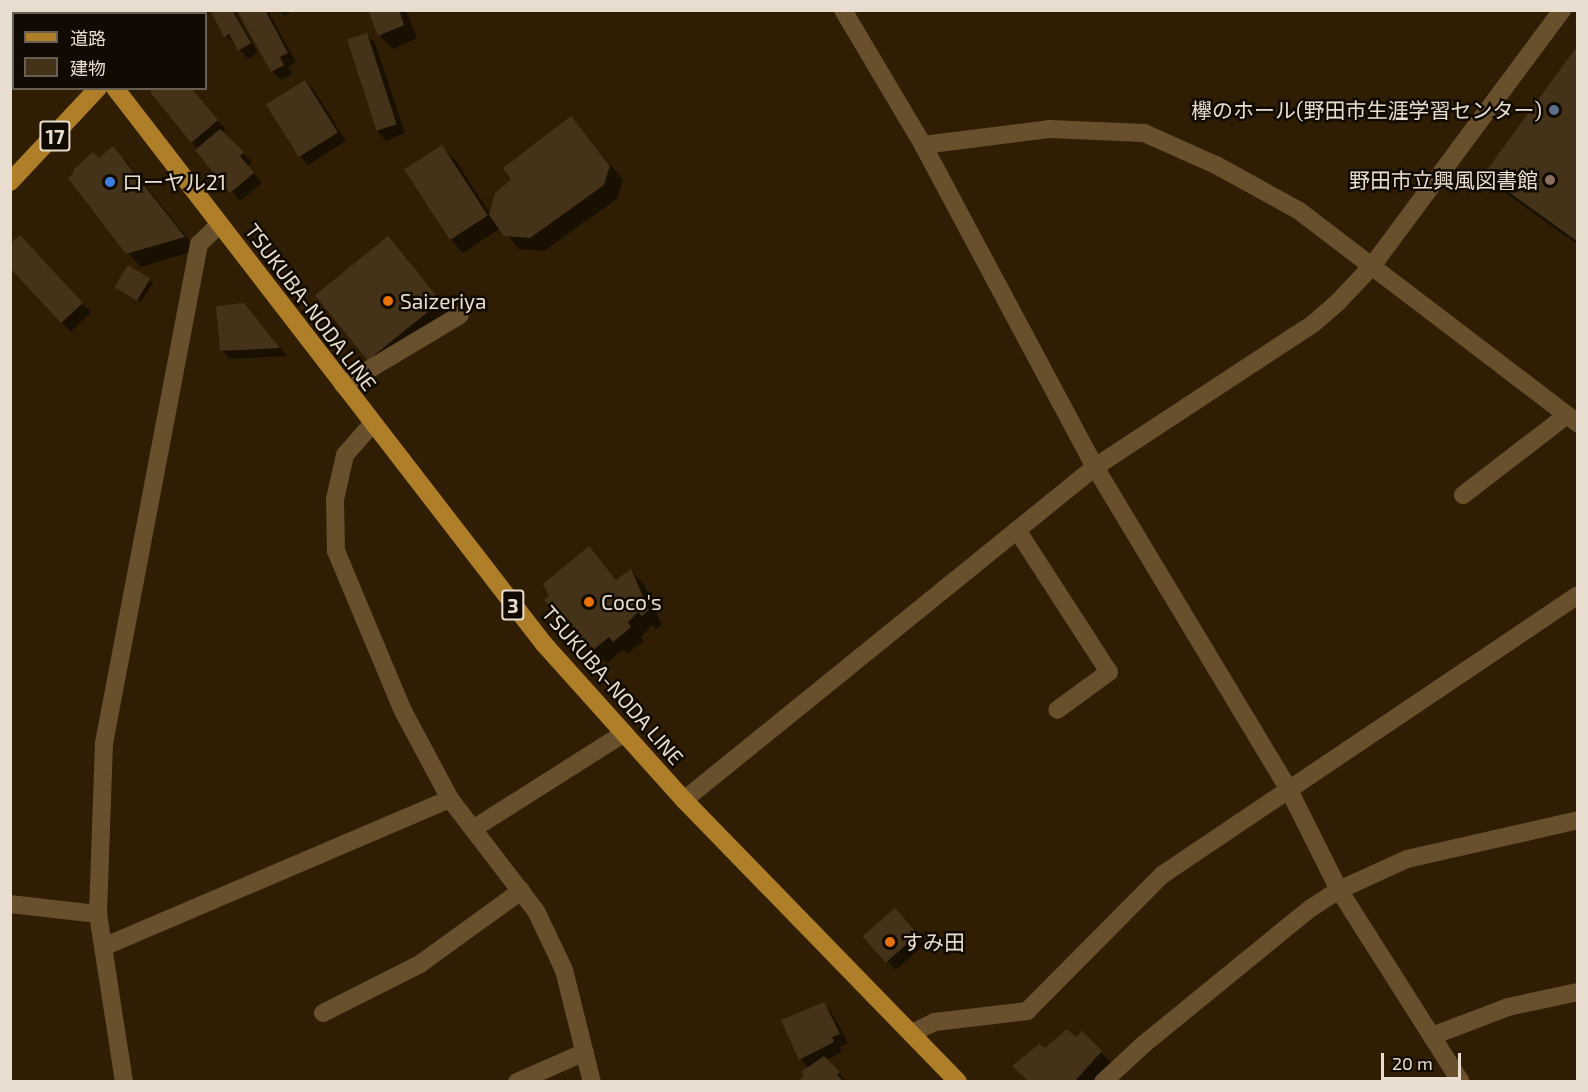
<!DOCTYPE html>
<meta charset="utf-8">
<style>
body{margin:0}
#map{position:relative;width:1588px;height:1092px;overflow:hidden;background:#2f1e04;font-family:"Exo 2","Noto Sans JP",sans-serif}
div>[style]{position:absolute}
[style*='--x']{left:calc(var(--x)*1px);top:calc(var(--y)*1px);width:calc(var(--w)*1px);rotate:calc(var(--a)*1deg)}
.shadow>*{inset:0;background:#0007;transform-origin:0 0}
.building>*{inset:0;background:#443318;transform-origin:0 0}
.minor>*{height:18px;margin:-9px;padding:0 9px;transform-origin:9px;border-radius:9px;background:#68502c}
.major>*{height:18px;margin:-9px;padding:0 9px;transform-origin:9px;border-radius:9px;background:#af7e29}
.dots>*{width:16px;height:16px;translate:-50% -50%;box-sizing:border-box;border:3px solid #110a02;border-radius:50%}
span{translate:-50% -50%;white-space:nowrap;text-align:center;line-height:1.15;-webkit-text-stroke:5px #110a02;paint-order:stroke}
.shield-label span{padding:2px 4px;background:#110a02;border:2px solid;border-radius:4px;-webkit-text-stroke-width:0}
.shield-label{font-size:20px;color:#e8ddce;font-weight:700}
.poi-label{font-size:21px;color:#e8ddce}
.right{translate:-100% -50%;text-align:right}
.left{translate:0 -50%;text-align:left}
.street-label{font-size:21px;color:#e8ddce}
.frame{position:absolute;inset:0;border:12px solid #e8ddce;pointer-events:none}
.legend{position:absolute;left:12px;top:12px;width:195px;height:78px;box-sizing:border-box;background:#110a02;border:2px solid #675e54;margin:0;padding:8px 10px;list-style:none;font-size:18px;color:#e8ddce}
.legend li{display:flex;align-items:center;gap:12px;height:30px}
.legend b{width:30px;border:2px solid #675e54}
.scale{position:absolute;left:1381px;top:1053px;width:80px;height:27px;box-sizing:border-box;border:3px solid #e8ddce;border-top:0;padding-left:8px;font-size:18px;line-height:21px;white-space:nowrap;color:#e8ddce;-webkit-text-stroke:4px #110a02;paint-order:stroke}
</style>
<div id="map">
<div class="shadow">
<i style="clip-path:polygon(234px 10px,258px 52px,248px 59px,226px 36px,212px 11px)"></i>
<i style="clip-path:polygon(244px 10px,268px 11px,296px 62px,288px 67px,292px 74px,281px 80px,272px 71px)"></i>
<i style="clip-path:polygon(279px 10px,294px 10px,284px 16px)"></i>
<i style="clip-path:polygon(370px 10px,406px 10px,417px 38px,393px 49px,379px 35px)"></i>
<i style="clip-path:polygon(367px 35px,375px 43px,405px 133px,386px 141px,378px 132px)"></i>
<i style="clip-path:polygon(1578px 48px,1578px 245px,1504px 192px,1486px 174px)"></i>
<i style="clip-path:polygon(305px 81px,314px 90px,346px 141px,308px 165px,300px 156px)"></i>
<i style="clip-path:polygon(190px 88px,226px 130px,222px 133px,252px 162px,248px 166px,262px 183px,240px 201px,192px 142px)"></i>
<i style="clip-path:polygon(571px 118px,623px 180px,617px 199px,544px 251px,519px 249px,501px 228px,463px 253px,450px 239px,442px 147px,456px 161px,491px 215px,513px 179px)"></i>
<i style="clip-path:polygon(113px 148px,126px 161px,197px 250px,141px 267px,128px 253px,99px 159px)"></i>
<i style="clip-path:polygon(388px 238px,453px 315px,383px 373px,369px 359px)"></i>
<i style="left:29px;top:246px;width:91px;height:28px;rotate:47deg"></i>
<i style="clip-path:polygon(149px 279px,153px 283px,140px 303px,120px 290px)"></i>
<i style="clip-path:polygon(253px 314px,287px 356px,230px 359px,221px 350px)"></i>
<i style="clip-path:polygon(589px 548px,618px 581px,631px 571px,644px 584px,662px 625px,656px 629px,652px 625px,641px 637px,644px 641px,627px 654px,623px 650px,607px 663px,584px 638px,580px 640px,567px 627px)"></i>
<i style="clip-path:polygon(904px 919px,926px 943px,896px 970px,887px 961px)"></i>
<i style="clip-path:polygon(823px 1004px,832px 1013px,848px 1043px,840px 1047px,842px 1052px,826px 1060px,847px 1082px,800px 1082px,809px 1068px,801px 1060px,783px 1021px)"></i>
<i style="clip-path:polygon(1082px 1034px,1114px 1065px,1099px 1082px,1030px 1082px,1045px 1050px,1076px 1039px)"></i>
</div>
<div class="building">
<i style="clip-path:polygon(210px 10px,232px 10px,251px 43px,238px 51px,229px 34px,224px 37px)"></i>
<i style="clip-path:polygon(240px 10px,265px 10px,288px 53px,280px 57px,284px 65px,271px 72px,238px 12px)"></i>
<i style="clip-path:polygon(368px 10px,399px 10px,404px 25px,378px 36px)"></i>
<i style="left:367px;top:33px;width:96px;height:21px;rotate:72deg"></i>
<i style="clip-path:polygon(1578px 45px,1578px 242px,1484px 174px)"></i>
<i style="left:305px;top:80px;width:62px;height:46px;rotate:58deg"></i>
<i style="clip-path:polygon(151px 88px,191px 88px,218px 120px,191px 143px,151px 93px)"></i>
<i style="clip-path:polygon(571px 116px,610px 166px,604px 185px,530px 238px,504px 236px,489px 215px,495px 193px,511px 179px,503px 168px)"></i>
<i style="clip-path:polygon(220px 129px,244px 152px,240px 156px,254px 173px,230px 193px,195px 150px)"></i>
<i style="left:442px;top:145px;width:84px;height:45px;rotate:57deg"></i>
<i style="clip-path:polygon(113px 146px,185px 237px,126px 254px,68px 178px,74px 173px,73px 170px,93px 152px,99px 158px)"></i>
<i style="clip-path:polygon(20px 235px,83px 303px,61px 323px,10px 268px,10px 244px)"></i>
<i style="left:388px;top:236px;width:84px;height:94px;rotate:51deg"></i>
<i style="left:128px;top:265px;width:26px;height:26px;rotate:31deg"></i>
<i style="clip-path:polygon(244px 303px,280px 348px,220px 351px,216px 306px)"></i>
<i style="clip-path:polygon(589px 546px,616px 580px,631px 569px,649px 610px,642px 616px,638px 612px,628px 622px,631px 627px,613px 642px,609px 637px,593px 650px,570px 624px,566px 628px,544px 600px,549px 596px,543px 584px)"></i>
<i style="left:895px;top:908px;width:35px;height:43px;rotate:49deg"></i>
<i style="clip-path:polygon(824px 1002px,840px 1034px,832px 1037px,834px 1042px,799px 1060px,781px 1020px)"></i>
<i style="clip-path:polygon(1067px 1029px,1076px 1037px,1082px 1031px,1102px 1051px,1074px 1082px,1029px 1082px,1012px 1066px,1039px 1044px,1045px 1048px)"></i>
<i style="clip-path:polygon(824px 1056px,840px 1072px,837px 1075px,844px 1082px,798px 1082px,804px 1075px,801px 1072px)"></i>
</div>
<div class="minor">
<i style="--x:843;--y:10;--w:157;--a:59.3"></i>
<i style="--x:923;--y:145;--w:365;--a:61.9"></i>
<i style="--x:1095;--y:467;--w:375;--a:59"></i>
<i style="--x:1288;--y:788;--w:114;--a:63.4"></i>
<i style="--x:1339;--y:890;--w:227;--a:57.6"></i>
<i style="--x:923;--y:145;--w:127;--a:-7.2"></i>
<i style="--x:1049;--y:129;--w:95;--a:2.4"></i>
<i style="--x:1144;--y:133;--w:79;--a:24"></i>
<i style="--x:1216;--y:165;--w:94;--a:28.8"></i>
<i style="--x:1298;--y:210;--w:352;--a:37.3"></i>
<i style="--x:343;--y:385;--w:136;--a:-30.9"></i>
<i style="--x:372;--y:424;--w:41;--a:131.1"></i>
<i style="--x:345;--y:455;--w:45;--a:102.8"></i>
<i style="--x:335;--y:499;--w:52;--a:88.9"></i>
<i style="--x:336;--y:551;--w:171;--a:67.3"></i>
<i style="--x:402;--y:709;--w:102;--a:61.9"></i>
<i style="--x:450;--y:799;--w:141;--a:52.5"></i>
<i style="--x:536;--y:911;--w:65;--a:64.6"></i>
<i style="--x:564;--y:970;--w:115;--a:76"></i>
<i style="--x:1463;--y:495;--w:131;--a:-37.6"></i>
<i style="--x:1017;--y:530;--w:169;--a:57.1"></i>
<i style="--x:1109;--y:672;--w:64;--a:143.8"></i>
<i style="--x:684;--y:800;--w:529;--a:-39.02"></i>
<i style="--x:1095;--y:467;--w:262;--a:-33.3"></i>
<i style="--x:1314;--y:323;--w:33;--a:-41"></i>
<i style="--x:1339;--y:301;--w:48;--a:-46.7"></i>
<i style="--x:1372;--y:266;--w:319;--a:-53.4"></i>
<i style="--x:473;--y:829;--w:179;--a:-32.4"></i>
<i style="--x:10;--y:904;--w:89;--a:6.5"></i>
<i style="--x:103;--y:947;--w:377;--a:-23.1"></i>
<i style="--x:323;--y:1013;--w:109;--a:-26.8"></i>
<i style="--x:420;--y:964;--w:125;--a:-35.9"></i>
<i style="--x:912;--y:1033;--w:25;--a:-26"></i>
<i style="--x:935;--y:1022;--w:93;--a:-6.8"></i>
<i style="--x:1027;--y:1011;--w:192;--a:-45.2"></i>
<i style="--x:1162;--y:875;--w:501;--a:-33.94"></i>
<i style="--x:1432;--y:1036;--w:81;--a:-20.9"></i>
<i style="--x:1508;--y:1007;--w:72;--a:-12.1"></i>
<i style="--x:124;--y:1082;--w:170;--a:-98.8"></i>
<i style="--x:98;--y:914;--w:171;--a:-88"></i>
<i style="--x:104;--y:743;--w:508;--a:-79.22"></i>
<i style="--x:199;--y:244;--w:29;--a:-44"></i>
<i style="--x:517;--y:1082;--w:74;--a:-23.8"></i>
<i style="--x:1103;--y:1082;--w:56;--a:-42.8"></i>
<i style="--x:1144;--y:1044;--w:215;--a:-39.2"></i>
<i style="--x:1311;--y:908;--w:33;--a:-33"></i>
<i style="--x:1339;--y:890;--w:75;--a:-24.5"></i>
<i style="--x:1407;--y:859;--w:175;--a:-12.8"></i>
</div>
<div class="major">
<i style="--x:33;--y:10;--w:6;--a:39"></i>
<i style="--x:169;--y:14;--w:6;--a:-45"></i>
<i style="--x:115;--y:88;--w:702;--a:52.35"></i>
<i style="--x:544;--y:644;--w:210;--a:48.1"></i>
<i style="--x:684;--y:800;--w:393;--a:45.8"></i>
<i style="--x:10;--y:182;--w:129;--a:-46.9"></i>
</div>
<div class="dots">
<i style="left:1554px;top:110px;background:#5c6f8a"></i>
<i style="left:1550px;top:180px;background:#8d6e63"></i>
<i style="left:110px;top:182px;background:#3f7fe0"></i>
<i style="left:388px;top:301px;background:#e8710a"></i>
<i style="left:589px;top:602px;background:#e8710a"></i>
<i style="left:890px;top:942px;background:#e8710a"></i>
</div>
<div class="shield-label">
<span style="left:55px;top:136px">17</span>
<span style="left:513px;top:605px">3</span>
</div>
<div class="poi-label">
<span class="right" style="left:1542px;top:110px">欅のホール(野田市生涯学習センター)</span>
<span class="right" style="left:1538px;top:180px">野田市立興風図書館</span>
<span class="left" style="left:122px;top:182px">ローヤル21</span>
<span class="left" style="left:400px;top:301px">Saizeriya</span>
<span class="left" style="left:601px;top:602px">Coco's</span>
<span class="left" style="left:902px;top:942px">すみ田</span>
</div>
<div class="street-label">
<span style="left:311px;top:307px;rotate:53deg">TSUKUBA-NODA LINE</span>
<span style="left:613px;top:685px;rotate:49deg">TSUKUBA-NODA LINE</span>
</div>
<div class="frame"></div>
<ul class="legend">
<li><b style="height:8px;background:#af7e29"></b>道路</li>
<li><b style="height:16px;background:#443318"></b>建物</li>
</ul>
<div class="scale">20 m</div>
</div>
